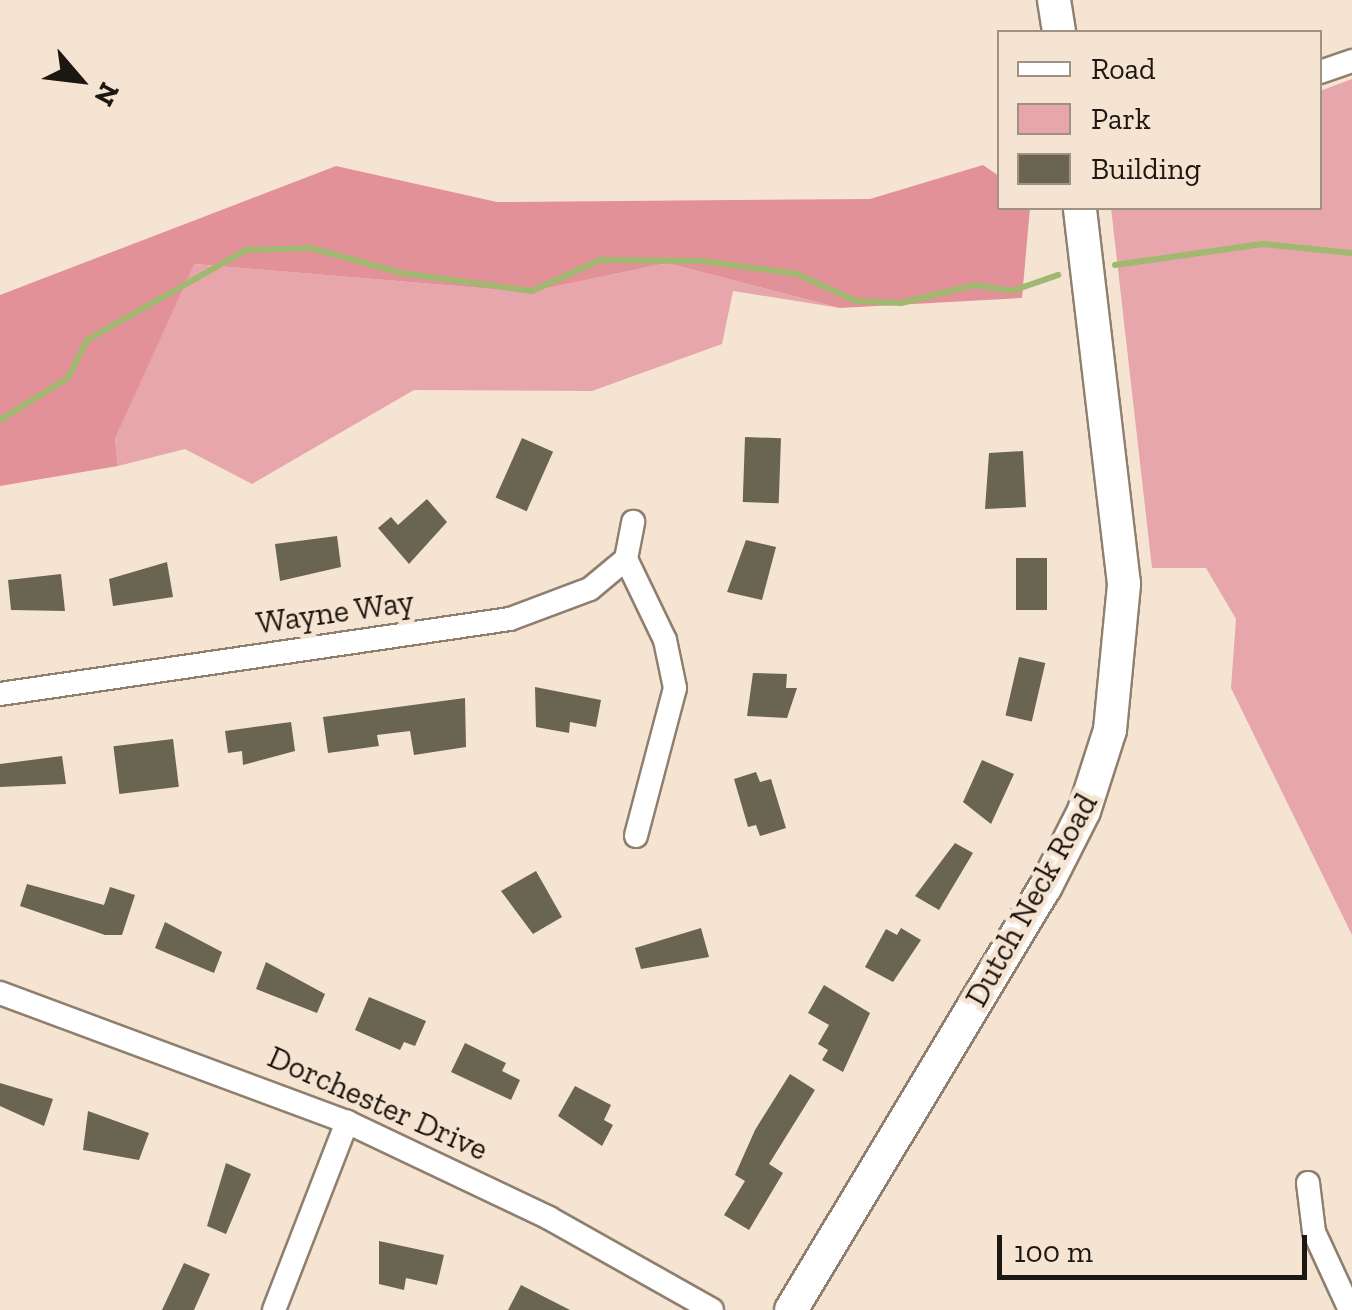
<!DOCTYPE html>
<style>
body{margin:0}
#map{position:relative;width:1352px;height:1310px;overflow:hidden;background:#f6e4d2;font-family:"Zilla Slab",serif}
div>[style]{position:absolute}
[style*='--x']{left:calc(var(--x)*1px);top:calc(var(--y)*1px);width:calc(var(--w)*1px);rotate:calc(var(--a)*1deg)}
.green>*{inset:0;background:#e6a6ab}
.forest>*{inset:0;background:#e39198}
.stream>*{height:6px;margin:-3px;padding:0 3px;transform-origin:3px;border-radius:3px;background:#a0b870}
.building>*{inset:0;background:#696550;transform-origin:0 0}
.roads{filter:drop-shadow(2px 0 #8f7f6e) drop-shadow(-2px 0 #8f7f6e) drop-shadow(0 2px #8f7f6e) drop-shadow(0 -2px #8f7f6e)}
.street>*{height:22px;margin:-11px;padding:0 11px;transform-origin:11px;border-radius:11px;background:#fff}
.secondary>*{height:32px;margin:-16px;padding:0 16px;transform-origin:16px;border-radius:16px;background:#fff}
span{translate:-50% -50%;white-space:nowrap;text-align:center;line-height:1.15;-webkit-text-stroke:9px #f6e4d2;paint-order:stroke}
.street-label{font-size:32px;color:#1d1711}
.legend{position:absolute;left:997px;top:30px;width:325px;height:180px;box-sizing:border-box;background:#f6e4d2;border:2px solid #9f9285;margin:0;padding:12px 18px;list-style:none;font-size:30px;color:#1d1711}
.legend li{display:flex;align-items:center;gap:20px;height:50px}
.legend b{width:50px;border:2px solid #9f9285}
.north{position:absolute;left:30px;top:30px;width:100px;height:100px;-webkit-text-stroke:8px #f6e4d2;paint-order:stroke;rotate:118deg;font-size:28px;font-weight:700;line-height:40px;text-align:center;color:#1d1711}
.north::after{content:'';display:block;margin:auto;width:35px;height:45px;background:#1d1711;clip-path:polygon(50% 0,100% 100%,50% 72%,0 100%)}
.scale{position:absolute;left:997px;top:1235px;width:310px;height:45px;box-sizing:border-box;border:5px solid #1d1711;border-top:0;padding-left:12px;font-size:30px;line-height:35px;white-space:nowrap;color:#1d1711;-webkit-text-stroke:8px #f6e4d2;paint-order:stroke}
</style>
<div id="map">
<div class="green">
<i style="clip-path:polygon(1352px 79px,1352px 935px,1231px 688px,1236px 619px,1206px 568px,1152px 568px,1111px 208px,1320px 208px,1320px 91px)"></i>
<i style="clip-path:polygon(667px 263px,840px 308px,733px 291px,722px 344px,592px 391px,414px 390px,252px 484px,185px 449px,118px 466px,115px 439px,193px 264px,529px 292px)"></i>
</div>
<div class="forest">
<i style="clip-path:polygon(983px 165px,999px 176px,999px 208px,1030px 208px,1022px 298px,840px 308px,667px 263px,529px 292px,194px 264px,115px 439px,118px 466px,0 486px,0 295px,336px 166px,497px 202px,870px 199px)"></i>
</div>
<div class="stream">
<i style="--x:1115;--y:265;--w:149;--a:-8.1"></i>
<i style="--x:1263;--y:244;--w:89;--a:5.8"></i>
<i style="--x:0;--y:420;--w:80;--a:-31.7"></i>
<i style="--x:68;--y:378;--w:42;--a:-63.4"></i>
<i style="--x:87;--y:340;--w:183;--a:-29.5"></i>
<i style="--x:246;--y:250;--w:65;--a:-1.8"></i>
<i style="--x:311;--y:248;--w:93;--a:15.5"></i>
<i style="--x:401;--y:273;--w:132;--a:7.8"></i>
<i style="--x:532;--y:291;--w:75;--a:-24.5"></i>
<i style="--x:600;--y:260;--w:102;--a:0.6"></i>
<i style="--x:702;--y:261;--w:96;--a:7.8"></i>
<i style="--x:797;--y:274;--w:65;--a:24.6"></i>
<i style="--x:856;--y:301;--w:45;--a:2.5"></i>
<i style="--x:901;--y:303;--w:76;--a:-13.7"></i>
<i style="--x:975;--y:285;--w:37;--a:9"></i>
<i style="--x:1012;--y:291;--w:49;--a:-19.2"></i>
</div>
<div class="building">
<i style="left:745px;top:437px;width:36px;height:65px;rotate:2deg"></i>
<i style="left:522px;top:438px;width:34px;height:65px;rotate:24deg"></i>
<i style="clip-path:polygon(1023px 451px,1026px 507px,985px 509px,989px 453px)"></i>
<i style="clip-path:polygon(427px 499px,447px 522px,409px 564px,378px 528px,391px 517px,398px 525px)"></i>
<i style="clip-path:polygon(337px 536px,341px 567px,280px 581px,275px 544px)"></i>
<i style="clip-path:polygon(746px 540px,776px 547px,762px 600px,727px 592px)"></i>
<i style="left:1016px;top:558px;width:31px;height:52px"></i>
<i style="clip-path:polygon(167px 562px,173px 597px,113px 606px,109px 579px)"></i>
<i style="clip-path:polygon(61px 574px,65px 611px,11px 610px,8px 580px)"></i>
<i style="left:1019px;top:657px;width:27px;height:60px;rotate:13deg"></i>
<i style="clip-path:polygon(753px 673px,787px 674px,786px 688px,797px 688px,787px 718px,747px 716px)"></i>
<i style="clip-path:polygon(535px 687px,601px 700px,596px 727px,570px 722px,569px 733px,536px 727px)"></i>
<i style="clip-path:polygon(465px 698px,466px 747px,414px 755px,410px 731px,377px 735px,379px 746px,328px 753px,323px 717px)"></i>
<i style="clip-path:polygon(291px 722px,295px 751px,243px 765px,242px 751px,228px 753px,225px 731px)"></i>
<i style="left:173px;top:739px;width:48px;height:60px;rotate:83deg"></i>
<i style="clip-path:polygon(62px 756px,66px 784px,0 787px,0 764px)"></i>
<i style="clip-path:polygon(982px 760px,1014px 774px,991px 824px,963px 802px)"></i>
<i style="clip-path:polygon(756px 772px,760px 782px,771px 779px,786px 828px,760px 836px,756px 825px,748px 827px,734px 779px)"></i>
<i style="clip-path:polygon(955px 843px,973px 853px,939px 910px,915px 896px)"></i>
<i style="clip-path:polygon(536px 871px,562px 917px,533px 934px,501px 891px)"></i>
<i style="clip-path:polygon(27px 884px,104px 905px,110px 887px,135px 895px,122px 935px,105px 935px,20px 906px)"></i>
<i style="clip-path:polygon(165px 922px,222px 952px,214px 973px,155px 948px)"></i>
<i style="clip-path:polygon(701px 928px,709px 957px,641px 969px,635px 948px)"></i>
<i style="clip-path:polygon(901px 928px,921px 940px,893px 982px,865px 967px,886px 929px,897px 935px)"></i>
<i style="clip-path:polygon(266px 962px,325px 994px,317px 1013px,256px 989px)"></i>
<i style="clip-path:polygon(824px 985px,870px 1013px,843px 1072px,822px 1060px,828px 1050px,818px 1044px,829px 1025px,808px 1013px)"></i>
<i style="clip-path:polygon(369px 997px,426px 1021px,415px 1046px,404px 1042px,400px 1050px,355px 1030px)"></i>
<i style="clip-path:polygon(465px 1043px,506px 1063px,502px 1071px,520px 1080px,511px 1100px,451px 1072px)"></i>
<i style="clip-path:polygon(790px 1074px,815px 1090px,769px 1164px,783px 1173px,749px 1230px,724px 1215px,745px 1181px,735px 1175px,755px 1130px)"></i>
<i style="clip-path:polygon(0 1083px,53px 1099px,44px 1126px,0 1106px)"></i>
<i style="clip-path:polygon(575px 1086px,611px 1105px,604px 1120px,613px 1125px,602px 1146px,558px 1116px)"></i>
<i style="clip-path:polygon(88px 1111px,149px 1133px,139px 1160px,83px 1150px)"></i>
<i style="clip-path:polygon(226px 1163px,251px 1174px,226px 1234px,207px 1226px)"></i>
<i style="clip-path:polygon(379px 1241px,444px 1255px,437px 1285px,406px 1278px,404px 1290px,379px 1284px)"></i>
<i style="clip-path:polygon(184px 1263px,210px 1274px,194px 1310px,162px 1310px)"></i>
<i style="clip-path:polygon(521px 1285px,570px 1310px,508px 1310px)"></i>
</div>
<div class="roads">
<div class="street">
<i style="--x:1320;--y:72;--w:34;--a:-19"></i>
<i style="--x:626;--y:559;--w:90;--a:64.3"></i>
<i style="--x:665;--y:640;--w:49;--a:78.2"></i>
<i style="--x:675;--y:688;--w:153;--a:104.8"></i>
<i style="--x:0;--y:694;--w:515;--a:-8.37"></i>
<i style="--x:510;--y:619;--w:85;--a:-20.6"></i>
<i style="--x:590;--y:589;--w:47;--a:-39.8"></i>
<i style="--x:626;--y:559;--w:38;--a:-79"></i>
<i style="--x:0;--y:993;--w:370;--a:20.4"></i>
<i style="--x:347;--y:1122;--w:224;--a:25.4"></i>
<i style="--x:549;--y:1218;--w:187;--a:29.4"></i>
<i style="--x:1308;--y:1183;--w:49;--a:83"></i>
<i style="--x:1314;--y:1232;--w:86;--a:65.2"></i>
<i style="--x:274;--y:1310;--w:202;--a:-68.8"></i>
</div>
<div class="secondary">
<i style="--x:1054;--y:0;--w:32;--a:81"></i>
<i style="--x:791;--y:1310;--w:493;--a:-59"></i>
<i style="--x:1045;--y:888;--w:86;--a:-63.1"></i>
<i style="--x:1084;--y:811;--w:85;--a:-72.2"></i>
<i style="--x:1110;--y:730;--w:147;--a:-84.5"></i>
<i style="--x:1124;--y:584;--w:379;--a:-96.7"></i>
</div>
</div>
<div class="street-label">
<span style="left:335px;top:612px;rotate:-8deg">Wayne Way</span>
<span style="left:1031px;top:900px;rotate:-61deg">Dutch Neck Road</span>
<span style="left:378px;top:1103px;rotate:24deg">Dorchester Drive</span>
</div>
<ul class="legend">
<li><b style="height:12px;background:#fff"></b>Road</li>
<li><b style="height:28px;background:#e6a6ab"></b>Park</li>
<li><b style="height:28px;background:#696550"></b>Building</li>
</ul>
<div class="north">N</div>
<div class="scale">100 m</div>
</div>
